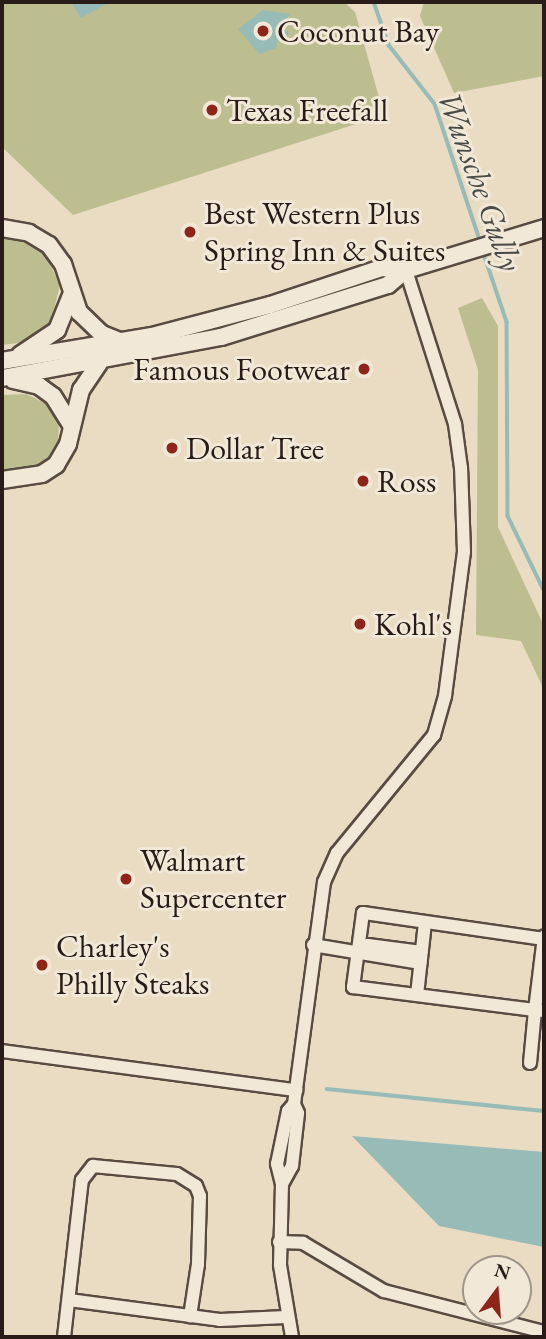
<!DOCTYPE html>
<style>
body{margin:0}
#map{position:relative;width:546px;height:1339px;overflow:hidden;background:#e9dcc3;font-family:"EB Garamond",serif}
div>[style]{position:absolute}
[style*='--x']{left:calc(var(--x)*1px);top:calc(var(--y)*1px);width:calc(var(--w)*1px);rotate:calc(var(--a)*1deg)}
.green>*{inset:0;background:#bdbe8f}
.water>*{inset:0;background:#97bbb6}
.stream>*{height:3.5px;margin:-1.75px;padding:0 1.75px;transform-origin:1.75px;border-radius:1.75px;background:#97bbb6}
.roads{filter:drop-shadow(2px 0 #594b42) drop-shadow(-2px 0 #594b42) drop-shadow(0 2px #594b42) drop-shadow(0 -2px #594b42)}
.minor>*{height:12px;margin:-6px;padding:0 6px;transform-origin:6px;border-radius:6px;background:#f1e8d8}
.secondary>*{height:16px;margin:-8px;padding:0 8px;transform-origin:8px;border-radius:8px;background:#f1e8d8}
.dots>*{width:19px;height:19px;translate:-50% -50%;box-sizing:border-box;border:4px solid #f1e8d8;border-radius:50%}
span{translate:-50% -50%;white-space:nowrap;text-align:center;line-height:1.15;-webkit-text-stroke:6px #f1e8d8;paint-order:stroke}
.poi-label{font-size:32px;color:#291b17}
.left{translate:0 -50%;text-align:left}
.right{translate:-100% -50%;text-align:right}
.water-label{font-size:33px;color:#4a4b47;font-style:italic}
.frame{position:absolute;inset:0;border:4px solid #291b17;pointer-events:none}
.north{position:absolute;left:462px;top:1255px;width:70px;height:70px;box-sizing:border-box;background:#f1e8d8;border:2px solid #a1968b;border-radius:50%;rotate:16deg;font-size:19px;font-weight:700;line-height:28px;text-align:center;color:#291b17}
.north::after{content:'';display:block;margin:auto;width:24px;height:32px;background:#8f2418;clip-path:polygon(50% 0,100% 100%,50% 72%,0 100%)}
</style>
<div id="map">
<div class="green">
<i style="clip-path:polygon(2px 2px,344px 2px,355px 12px,384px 115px,73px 215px,2px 147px)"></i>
<i style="clip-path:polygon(424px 2px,544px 2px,544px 76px,454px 93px,420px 16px)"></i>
<i style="clip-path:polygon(2px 238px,15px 238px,45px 254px,60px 285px,51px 322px,25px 342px,2px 345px)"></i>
<i style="clip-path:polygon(482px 298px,498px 326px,498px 527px,544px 626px,544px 690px,521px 641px,476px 635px,478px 370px,458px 308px)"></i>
<i style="clip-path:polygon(26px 394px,51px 406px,59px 420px,58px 445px,54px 454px,32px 468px,2px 471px,2px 395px)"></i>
</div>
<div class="water">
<i style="clip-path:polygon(71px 2px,110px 2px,81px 18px)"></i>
<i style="clip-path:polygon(263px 10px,290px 14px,282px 26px,289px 33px,287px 39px,277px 41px,276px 48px,259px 54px,238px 29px)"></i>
<i style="clip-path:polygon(352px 1136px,544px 1152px,544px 1247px,439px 1226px)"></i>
</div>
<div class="stream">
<i style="--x:374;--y:2;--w:46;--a:70.8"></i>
<i style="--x:389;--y:45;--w:75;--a:52.1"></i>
<i style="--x:435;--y:104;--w:146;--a:71.7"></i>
<i style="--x:483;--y:251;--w:75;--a:71.3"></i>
<i style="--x:507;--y:322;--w:194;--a:89.7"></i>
<i style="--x:508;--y:516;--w:82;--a:64.1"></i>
<i style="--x:327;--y:1089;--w:218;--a:5.8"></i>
</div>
<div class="roads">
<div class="minor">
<i style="--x:544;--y:939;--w:183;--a:-171.8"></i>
<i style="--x:363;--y:913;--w:75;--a:97.7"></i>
<i style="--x:353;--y:987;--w:183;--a:7.2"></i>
<i style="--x:535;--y:1010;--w:74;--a:-83"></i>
<i style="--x:313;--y:945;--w:109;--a:9.5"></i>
<i style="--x:357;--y:952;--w:13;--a:-32"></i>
<i style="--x:368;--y:945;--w:54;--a:7.4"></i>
<i style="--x:417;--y:995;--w:73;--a:-83.7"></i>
<i style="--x:2;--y:1051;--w:297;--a:7.6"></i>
<i style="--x:530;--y:1063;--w:53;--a:-84.6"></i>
<i style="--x:535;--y:1010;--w:9;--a:6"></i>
<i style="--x:282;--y:1184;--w:21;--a:-61"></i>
<i style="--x:292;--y:1166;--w:53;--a:-83.5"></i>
<i style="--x:298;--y:1113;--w:10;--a:-114"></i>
<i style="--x:294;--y:1104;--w:224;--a:-82.3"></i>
<i style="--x:324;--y:882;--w:32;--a:-66"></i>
<i style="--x:337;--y:853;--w:153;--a:-50.6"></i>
<i style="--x:434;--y:735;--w:41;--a:-74.2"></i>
<i style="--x:445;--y:696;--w:145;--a:-82.5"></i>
<i style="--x:464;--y:552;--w:84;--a:-92"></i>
<i style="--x:461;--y:468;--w:44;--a:-97.8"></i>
<i style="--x:455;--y:424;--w:162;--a:-107.7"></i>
<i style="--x:279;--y:1242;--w:24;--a:2"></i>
<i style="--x:303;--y:1243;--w:94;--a:30.7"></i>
<i style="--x:384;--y:1291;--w:165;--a:14.4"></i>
<i style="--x:69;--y:1300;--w:152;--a:7.5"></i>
<i style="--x:220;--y:1320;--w:66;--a:-2.6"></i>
<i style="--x:64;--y:1337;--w:158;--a:-83.5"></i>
<i style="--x:82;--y:1180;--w:18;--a:-52"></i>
<i style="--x:93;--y:1166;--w:84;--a:5.4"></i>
<i style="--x:177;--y:1174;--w:22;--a:32"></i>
<i style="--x:196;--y:1186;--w:11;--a:68"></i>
<i style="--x:200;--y:1196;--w:68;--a:91.7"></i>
<i style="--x:198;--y:1264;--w:53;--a:98.7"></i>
<i style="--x:292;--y:1337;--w:73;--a:-99.5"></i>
<i style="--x:280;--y:1265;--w:81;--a:-88.6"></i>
<i style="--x:282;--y:1184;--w:21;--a:-104"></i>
<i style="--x:277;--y:1164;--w:54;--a:-78.3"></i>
<i style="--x:288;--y:1111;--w:9;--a:-49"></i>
</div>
<div class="secondary">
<i style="--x:2;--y:228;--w:27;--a:10"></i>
<i style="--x:29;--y:233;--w:23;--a:31"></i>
<i style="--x:49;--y:245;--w:24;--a:54"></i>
<i style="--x:63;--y:264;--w:51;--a:71.6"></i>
<i style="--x:79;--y:312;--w:32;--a:44"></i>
<i style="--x:102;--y:334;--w:24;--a:22"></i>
<i style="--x:20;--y:355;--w:45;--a:-34"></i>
<i style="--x:57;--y:330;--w:40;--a:-68"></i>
<i style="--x:2;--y:361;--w:152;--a:-9.5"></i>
<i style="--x:152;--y:336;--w:122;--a:-14.7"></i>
<i style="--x:270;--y:305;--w:118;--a:-18.3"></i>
<i style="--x:382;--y:268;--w:24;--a:5"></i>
<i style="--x:406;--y:270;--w:144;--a:-16.9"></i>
<i style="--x:2;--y:378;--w:223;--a:-10.6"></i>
<i style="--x:221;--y:337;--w:175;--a:-17.3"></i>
<i style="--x:388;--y:285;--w:23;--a:-40"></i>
<i style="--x:13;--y:380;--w:27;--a:13"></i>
<i style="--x:39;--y:386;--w:17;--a:36"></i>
<i style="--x:53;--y:396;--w:34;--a:58"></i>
<i style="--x:2;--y:480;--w:40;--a:-8.5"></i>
<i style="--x:42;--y:474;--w:17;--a:-33"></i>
<i style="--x:56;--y:465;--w:24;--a:-60"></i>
<i style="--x:68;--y:444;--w:56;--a:-76.5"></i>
<i style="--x:81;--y:390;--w:32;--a:-56"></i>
</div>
</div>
<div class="dots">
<i style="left:263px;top:31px;background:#8f2418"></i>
<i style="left:212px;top:110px;background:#8f2418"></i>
<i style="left:190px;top:232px;background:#8f2418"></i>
<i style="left:364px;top:369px;background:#8f2418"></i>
<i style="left:172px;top:448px;background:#8f2418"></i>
<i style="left:363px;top:481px;background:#8f2418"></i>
<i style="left:360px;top:624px;background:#8f2418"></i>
<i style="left:126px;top:879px;background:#8f2418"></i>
<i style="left:42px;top:965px;background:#8f2418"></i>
</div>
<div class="poi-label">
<span class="left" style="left:277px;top:31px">Coconut Bay</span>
<span class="left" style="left:226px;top:110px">Texas Freefall</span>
<span class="left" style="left:204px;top:232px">Best Western Plus<br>Spring Inn &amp; Suites</span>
<span class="right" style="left:350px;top:369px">Famous Footwear</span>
<span class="left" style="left:186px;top:448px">Dollar Tree</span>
<span class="left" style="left:377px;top:481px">Ross</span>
<span class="left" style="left:374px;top:624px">Kohl's</span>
<span class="left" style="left:140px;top:879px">Walmart<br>Supercenter</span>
<span class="left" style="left:56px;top:965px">Charley's<br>Philly Steaks</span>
</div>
<div class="water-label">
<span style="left:480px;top:181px;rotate:70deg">Wunsche Gully</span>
</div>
<div class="frame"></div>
<div class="north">N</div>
</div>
